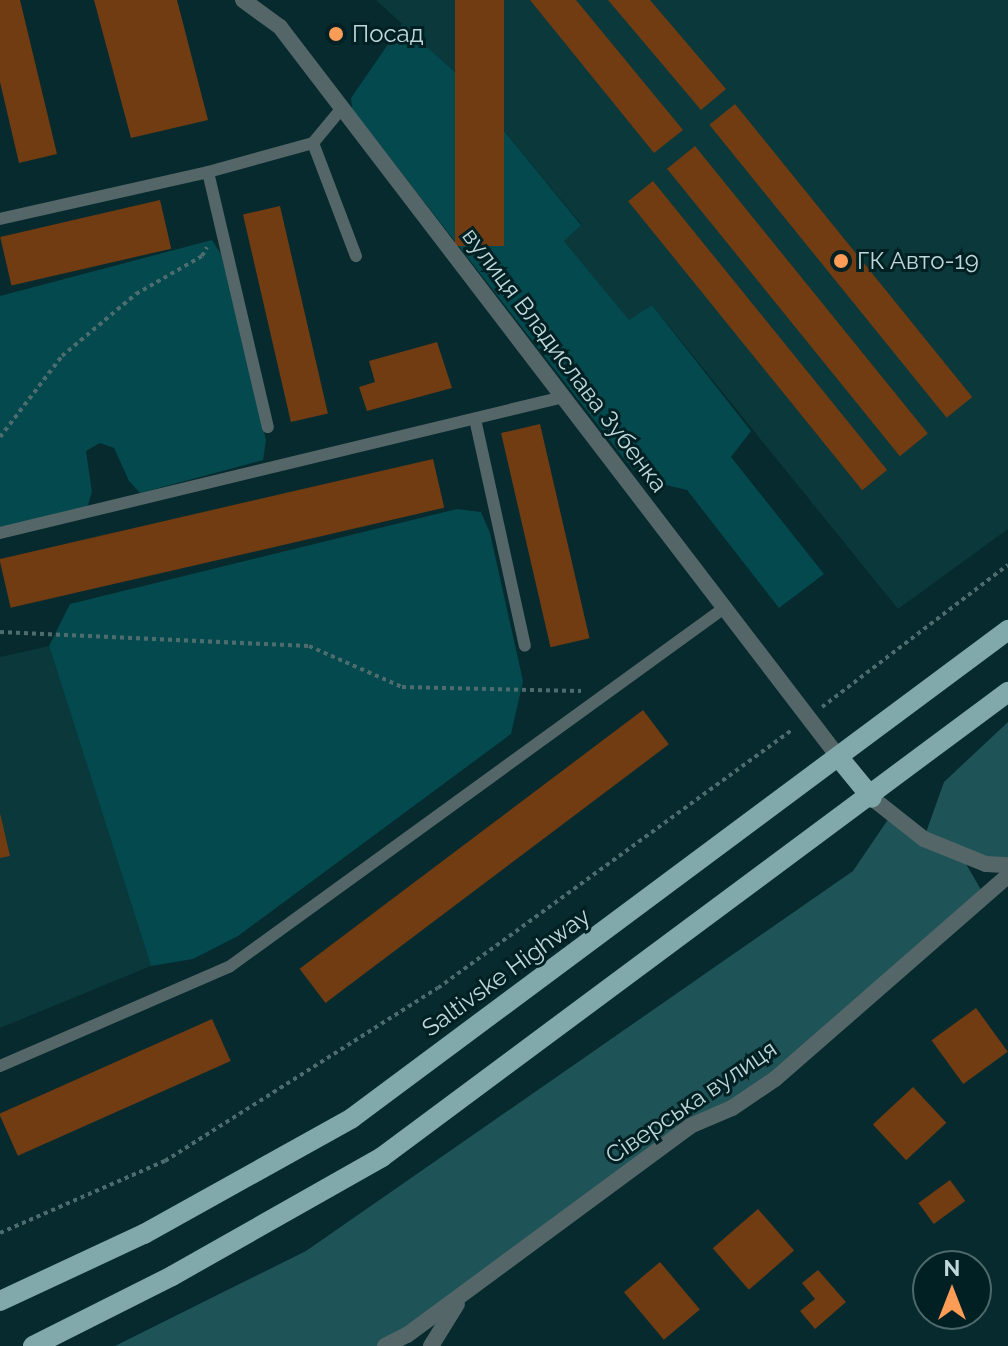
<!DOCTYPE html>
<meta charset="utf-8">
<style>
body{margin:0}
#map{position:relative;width:1008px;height:1346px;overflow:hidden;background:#062a2d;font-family:Raleway,sans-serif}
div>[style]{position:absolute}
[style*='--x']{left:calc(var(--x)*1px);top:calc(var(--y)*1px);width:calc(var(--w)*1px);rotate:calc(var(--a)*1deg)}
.built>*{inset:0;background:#0a383b}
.green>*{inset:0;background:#03494e}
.forest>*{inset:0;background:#1e5357}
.building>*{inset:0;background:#713c12;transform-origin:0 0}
.path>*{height:4px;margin-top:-2px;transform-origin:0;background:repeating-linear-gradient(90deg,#4d6c6e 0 4px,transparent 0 8px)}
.service>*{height:12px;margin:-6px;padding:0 6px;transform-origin:6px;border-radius:6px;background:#546668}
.minor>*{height:16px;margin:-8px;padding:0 8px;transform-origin:8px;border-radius:8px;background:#546668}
.primary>*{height:20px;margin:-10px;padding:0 10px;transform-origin:10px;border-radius:10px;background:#81a8ab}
.dots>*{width:22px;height:22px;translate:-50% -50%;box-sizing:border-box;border:4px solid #002023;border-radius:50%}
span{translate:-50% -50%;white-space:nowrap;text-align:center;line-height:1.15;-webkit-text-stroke:6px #002023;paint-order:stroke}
.poi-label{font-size:24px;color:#c0d7d9}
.left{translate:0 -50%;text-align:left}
.street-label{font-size:24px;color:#c0d7d9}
.north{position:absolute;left:912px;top:1250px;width:80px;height:80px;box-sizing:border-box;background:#002023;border:2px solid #4d696c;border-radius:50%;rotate:0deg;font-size:22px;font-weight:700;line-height:32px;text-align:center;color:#c0d7d9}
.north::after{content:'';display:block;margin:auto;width:28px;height:36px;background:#fd9c56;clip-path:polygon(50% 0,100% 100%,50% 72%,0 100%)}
</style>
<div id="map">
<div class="built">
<i style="clip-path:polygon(376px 0,1008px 0,1008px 529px,898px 609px,652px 305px,629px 321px,564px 241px,581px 224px,459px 76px)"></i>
<i style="clip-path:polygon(49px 646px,151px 966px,0 1028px,0 657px)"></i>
</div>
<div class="green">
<i style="clip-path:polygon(402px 24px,459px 76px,581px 225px,564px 241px,629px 320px,652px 305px,751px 431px,731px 457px,824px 574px,779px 608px,687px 490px,653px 482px,633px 470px,352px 109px,351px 98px)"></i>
<i style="clip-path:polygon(212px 240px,221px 254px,266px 440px,263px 460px,140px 493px,129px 481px,114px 448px,100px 443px,86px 451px,92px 492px,87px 508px,0 531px,0 296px)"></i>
<i style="clip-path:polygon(457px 509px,481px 512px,490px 533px,523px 681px,511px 734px,238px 936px,193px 959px,151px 966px,49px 646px,70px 604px)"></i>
</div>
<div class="forest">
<i style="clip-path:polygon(1008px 722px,1008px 865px,962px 857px,984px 895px,775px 1079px,690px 1126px,385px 1346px,115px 1346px,306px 1251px,853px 871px,891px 815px,924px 838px,944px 782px)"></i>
</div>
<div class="building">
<i style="clip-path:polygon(0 0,20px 0,57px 154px,19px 163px,0 82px)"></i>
<i style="clip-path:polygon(94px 0,177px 0,208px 120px,131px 138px)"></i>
<i style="left:455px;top:0;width:49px;height:246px"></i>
<i style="clip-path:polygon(530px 0,576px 0,683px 130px,654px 153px)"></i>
<i style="clip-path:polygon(608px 0,650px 0,726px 89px,701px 110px)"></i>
<i style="left:735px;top:104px;width:377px;height:33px;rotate:51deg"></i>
<i style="left:695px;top:146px;width:370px;height:36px;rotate:51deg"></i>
<i style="left:653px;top:181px;width:372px;height:32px;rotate:51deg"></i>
<i style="left:160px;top:200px;width:50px;height:164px;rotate:77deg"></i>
<i style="left:280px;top:206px;width:213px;height:38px;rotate:77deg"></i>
<i style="clip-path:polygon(437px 342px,452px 388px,367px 411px,359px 387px,375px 382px,369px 361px)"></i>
<i style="left:540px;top:424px;width:220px;height:40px;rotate:77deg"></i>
<i style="left:433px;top:459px;width:50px;height:445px;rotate:77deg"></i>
<i style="left:643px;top:710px;width:43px;height:430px;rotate:53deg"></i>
<i style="clip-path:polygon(0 813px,10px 856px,0 858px)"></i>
<i style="left:976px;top:1008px;width:54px;height:55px;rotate:54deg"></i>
<i style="left:212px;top:1019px;width:46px;height:233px;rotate:66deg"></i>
<i style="left:913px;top:1087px;width:49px;height:55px;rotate:47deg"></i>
<i style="left:950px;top:1180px;width:26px;height:39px;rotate:54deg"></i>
<i style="left:758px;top:1209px;width:55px;height:60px;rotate:49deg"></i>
<i style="left:660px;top:1262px;width:62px;height:47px;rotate:50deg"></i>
<i style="clip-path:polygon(818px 1270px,846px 1302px,815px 1329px,800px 1311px,815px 1299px,802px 1283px)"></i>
</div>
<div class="path">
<i style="--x:0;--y:437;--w:102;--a:-52.6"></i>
<i style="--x:62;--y:356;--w:97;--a:-40"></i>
<i style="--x:136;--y:294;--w:76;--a:-29.9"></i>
<i style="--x:202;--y:256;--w:10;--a:-61"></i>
<i style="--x:0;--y:632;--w:309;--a:2.6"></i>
<i style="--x:309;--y:646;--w:102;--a:23.8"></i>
<i style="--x:402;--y:687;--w:179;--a:1.3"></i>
<i style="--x:822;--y:707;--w:234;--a:-37.4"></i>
<i style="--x:0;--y:1233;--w:180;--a:-23.6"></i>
<i style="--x:165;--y:1161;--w:323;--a:-32.4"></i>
<i style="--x:438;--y:988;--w:439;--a:-36.1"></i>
</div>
<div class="service">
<i style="--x:342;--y:108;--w:45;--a:129.6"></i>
<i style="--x:313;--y:143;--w:121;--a:69.2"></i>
<i style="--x:208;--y:172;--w:262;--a:76.8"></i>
<i style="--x:0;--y:219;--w:213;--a:-12.7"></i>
<i style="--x:208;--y:172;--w:109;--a:-15.4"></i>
<i style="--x:475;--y:419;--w:232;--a:77.6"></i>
<i style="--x:0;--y:533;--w:579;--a:-13.58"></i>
<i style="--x:0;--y:1066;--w:249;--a:-23.4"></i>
<i style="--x:229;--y:967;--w:611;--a:-35.95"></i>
</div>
<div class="minor">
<i style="--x:243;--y:0;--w:46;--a:36.1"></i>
<i style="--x:280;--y:27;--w:922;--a:52.58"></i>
<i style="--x:872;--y:798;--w:66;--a:38.3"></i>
<i style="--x:924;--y:839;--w:67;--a:22"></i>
<i style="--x:986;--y:864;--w:22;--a:3"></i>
<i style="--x:385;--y:1346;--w:25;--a:-27"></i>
<i style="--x:407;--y:1335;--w:352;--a:-36.4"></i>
<i style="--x:690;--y:1126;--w:46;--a:-23.2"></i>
<i style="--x:732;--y:1108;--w:52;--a:-34"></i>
<i style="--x:775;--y:1079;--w:309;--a:-41.1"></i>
<i style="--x:431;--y:1346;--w:49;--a:-58.2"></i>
</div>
<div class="primary">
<i style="--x:840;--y:759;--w:50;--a:50.6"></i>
<i style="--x:0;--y:1301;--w:159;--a:-25"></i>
<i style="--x:144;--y:1234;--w:238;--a:-29.1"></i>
<i style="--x:352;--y:1118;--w:818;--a:-36.65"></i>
<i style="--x:33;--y:1346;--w:156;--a:-26.7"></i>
<i style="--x:172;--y:1276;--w:241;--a:-29.5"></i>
<i style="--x:382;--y:1157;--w:780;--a:-36.61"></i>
</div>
<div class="dots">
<i style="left:336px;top:34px;background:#fd9c56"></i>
<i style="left:841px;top:261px;background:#fd9c56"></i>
</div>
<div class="poi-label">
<span class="left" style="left:352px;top:34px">Посад</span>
<span class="left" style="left:857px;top:261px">ГК Авто-19</span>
</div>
<div class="street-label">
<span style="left:565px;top:360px;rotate:53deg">вулиця Владислава Зубенка</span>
<span style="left:506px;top:972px;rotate:-36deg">Saltivske Highway</span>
<span style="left:691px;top:1102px;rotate:-34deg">Сіверська вулиця</span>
</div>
<div class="north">N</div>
</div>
